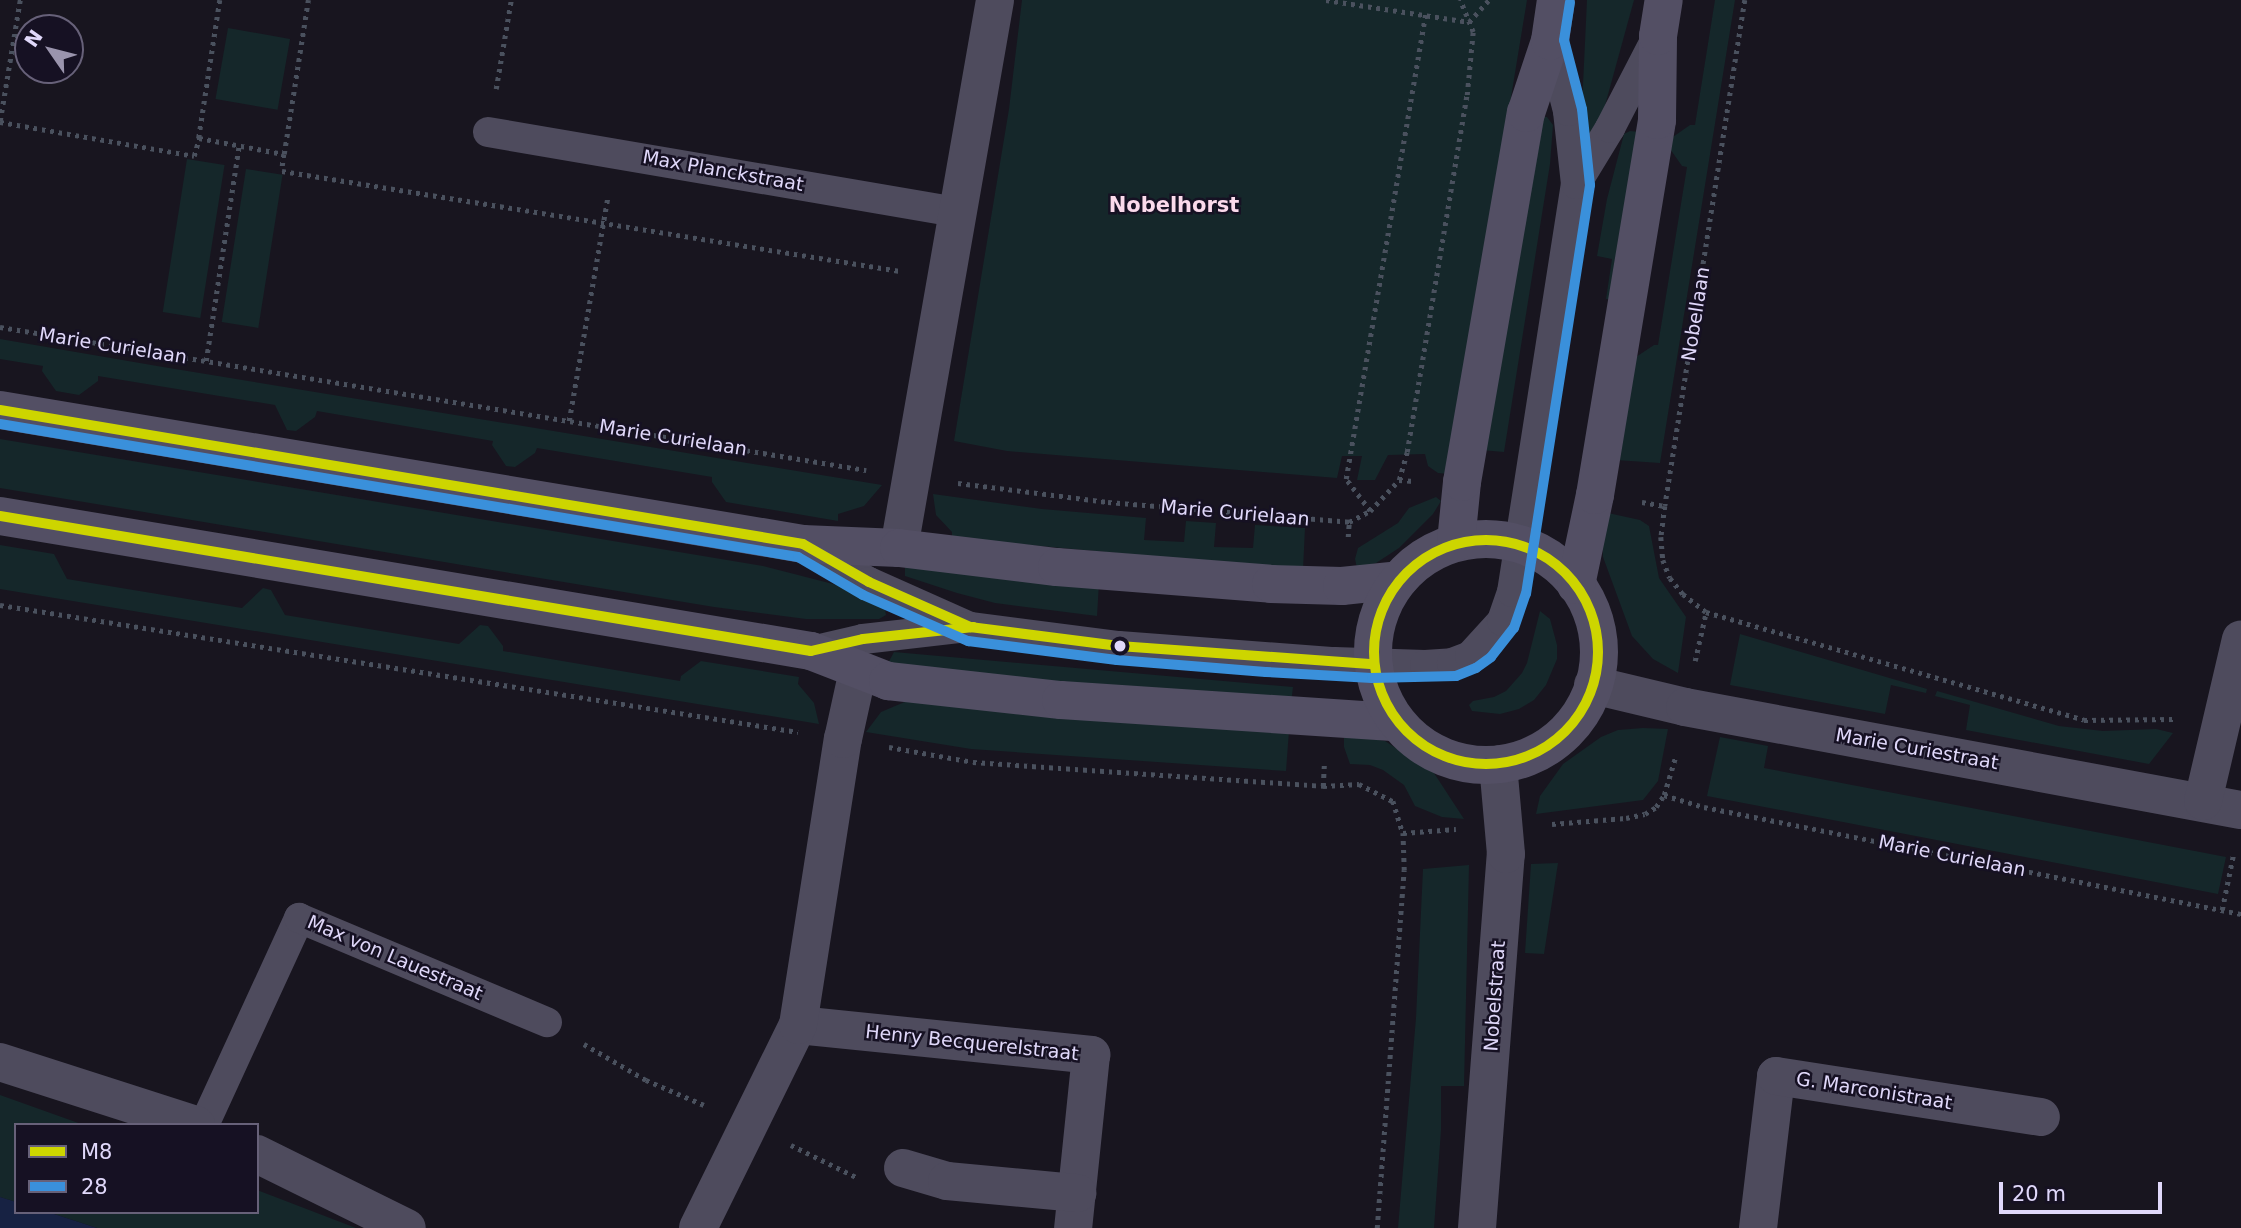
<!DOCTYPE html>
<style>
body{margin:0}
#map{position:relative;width:2241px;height:1228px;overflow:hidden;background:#18151f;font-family:"DejaVu Sans",sans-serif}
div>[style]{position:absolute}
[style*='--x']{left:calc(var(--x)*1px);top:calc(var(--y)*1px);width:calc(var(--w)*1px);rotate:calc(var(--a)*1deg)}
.green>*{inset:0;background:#15272a;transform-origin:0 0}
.water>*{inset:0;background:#172243}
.path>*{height:4.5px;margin-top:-2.25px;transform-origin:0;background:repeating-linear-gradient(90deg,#4a515e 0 3.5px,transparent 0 8.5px)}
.lane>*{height:30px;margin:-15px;padding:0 15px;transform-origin:15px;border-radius:15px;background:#4e4b5d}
.street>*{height:38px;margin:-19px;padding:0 19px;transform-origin:19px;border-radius:19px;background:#4e4b5d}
.secondary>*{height:38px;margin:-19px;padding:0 19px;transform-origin:19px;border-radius:19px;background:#534f64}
.secondary>.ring{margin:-19px;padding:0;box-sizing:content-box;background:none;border:38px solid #534f64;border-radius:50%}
.bus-1>*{height:10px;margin:-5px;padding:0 5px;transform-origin:5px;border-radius:5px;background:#cdd500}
.bus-1>.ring{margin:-5px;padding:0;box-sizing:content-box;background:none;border:10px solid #cdd500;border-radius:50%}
.bus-2>*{height:10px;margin:-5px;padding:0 5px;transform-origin:5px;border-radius:5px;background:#3a90db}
.dots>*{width:19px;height:19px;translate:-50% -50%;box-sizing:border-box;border:4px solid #161123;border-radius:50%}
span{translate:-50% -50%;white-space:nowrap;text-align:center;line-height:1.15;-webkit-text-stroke:5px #161123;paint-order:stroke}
.street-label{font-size:19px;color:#e0d8fa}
.neighbourhood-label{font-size:21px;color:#fadaeb;font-weight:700}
.legend{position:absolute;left:14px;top:1123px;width:245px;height:91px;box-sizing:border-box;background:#161123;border:2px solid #676179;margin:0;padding:9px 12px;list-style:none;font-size:21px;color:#e0d8fa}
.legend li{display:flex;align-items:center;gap:14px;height:35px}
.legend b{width:35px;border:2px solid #676179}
.north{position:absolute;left:14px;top:14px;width:70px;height:70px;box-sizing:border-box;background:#161123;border:2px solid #676179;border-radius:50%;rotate:305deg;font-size:19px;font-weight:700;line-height:28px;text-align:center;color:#e0d8fa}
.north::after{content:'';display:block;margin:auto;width:24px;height:32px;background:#9a94ad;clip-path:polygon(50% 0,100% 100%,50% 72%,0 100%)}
.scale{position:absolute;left:1999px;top:1182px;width:163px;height:32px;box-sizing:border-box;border:4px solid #e0d8fa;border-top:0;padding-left:9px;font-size:21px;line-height:24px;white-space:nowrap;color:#e0d8fa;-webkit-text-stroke:5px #161123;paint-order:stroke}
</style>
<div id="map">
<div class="green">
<i style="clip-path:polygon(1022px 0,1527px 0,1449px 474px,1438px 473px,1428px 466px,1425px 454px,1388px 455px,1375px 480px,1357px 480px,1362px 456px,1342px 456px,1337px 478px,1007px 451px,954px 441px,1009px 109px)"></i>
<i style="clip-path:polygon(1587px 0,1634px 0,1601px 120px,1590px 135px,1581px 127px)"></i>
<i style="clip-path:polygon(1715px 0,1735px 0,1660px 463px,1616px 460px,1633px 359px,1654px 345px,1658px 345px,1687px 167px,1682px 166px,1668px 146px,1670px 139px,1690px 125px,1695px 125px)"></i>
<i style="left:228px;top:28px;width:63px;height:72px;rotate:10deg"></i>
<i style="clip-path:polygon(1537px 116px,1547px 117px,1553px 125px,1550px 164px,1504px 452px,1481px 450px)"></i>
<i style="clip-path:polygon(1630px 131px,1641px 132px,1614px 300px,1606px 299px,1612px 259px,1597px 256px,1607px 199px,1624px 134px)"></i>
<i style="left:187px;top:159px;width:38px;height:155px;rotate:9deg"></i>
<i style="left:246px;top:169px;width:37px;height:155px;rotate:9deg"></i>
<i style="clip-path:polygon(0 339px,163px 367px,882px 485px,864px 506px,838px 514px,838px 521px,726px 502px,712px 482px,712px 477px,537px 448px,535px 453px,515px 467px,506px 466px,492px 445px,493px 441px,317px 411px,315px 417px,296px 431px,287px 430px,275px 405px,98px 376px,98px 381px,79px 395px,56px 391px,42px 371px,43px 366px,0 359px)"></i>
<i style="clip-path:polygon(0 439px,763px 566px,833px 584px,868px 597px,884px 604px,886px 615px,879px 619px,806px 619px,714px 607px,0 488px)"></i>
<i style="clip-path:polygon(933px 494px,1042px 509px,1146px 518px,1144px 540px,1184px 542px,1186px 521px,1216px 523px,1214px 547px,1253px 548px,1255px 525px,1305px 528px,1303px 570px,952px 538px,952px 532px,936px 515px)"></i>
<i style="clip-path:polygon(1436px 497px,1441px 501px,1433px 514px,1399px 548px,1376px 563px,1357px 568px,1355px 559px,1358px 548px,1398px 523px,1409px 508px)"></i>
<i style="clip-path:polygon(1608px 513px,1640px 520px,1649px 526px,1659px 578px,1686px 617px,1678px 673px,1653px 659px,1632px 636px,1603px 557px,1602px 539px)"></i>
<i style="clip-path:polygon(0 545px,54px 554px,67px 579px,242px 608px,263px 588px,271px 590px,285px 615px,459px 644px,480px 625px,488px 626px,503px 646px,503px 651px,680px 681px,681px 676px,701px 661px,799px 677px,798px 684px,814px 703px,819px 724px,0 589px)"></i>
<i style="clip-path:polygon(905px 560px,1099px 583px,1097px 616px,995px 603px,957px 593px,905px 576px)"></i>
<i style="clip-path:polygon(1540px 611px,1550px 619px,1557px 645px,1557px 659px,1546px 685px,1534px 700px,1519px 709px,1500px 714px,1472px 711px,1469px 705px,1473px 701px,1494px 697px,1506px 691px,1522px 673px,1527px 663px)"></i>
<i style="clip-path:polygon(1740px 634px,1927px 689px,1926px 693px,1891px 685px,1885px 714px,1730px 685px)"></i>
<i style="clip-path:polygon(894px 652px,1293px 687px,1291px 703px,887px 665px)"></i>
<i style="clip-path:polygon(1937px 691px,2059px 726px,2103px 731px,2156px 729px,2173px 733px,2149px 764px,1966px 730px,1970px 705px,1935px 696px)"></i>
<i style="clip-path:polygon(907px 701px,1289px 731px,1286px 771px,971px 749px,866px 732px,881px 712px)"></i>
<i style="clip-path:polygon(1643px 728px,1668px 729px,1658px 781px,1643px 800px,1536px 814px,1540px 796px,1563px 764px,1601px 737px,1618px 730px)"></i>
<i style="clip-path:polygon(1344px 735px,1385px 741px,1434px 773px,1464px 819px,1442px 817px,1415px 806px,1404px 785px,1383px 770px,1370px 765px,1350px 764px,1344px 747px)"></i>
<i style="clip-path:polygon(1720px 737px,1768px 746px,1764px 768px,2226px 857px,2218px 894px,1707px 796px)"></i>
<i style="clip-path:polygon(1558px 863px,1544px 954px,1525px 953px,1531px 864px)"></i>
<i style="clip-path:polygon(1469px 865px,1464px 1086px,1441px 1086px,1441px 1130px,1434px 1228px,1398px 1228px,1416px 1018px,1423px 869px)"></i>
<i style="clip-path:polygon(0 1095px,84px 1125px,16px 1125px,16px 1202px,0 1197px)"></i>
<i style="clip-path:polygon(257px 1190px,356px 1228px,97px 1228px,48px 1212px,257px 1212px)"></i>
</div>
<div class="water">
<i style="clip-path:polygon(0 1197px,16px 1202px,16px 1212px,48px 1212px,97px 1228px,0 1228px)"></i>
</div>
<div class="path">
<i style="--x:220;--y:0;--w:140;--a:98.7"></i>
<i style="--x:199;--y:138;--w:86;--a:10.7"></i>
<i style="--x:284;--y:154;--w:156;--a:-81.1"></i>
<i style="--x:1326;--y:0;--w:145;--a:8.7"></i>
<i style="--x:1469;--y:22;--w:30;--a:-48"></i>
<i style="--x:1745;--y:0;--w:512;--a:98.98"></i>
<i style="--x:1665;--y:506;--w:31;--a:97"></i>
<i style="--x:1661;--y:537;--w:23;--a:85"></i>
<i style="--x:1663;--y:560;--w:19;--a:69"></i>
<i style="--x:1670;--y:578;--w:21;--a:51"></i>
<i style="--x:1683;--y:594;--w:29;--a:38"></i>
<i style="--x:1706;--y:612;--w:393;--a:15.9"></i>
<i style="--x:2084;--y:720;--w:91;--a:-0.6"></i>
<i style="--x:496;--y:89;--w:90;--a:-80.4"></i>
<i style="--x:0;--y:121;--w:123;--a:-80.6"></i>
<i style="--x:0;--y:122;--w:197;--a:9.9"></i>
<i style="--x:194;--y:156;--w:19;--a:-74"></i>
<i style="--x:284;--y:154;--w:17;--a:97"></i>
<i style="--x:282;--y:171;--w:626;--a:9.19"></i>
<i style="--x:0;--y:327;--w:878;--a:9.38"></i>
<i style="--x:206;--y:361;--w:218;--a:-81.3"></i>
<i style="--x:569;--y:421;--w:229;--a:-80.2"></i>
<i style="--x:1399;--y:480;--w:29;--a:-74"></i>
<i style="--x:1407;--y:452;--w:362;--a:-80.5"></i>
<i style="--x:1467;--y:95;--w:63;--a:-84.6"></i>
<i style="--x:1473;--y:32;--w:35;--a:-112"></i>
<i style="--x:958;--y:483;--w:151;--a:7.2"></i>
<i style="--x:1108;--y:502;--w:242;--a:4.7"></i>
<i style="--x:1642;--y:502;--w:23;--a:10"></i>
<i style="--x:1370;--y:511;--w:40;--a:-127"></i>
<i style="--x:1346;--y:479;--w:471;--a:-80.3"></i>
<i style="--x:1348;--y:537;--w:15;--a:-86"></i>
<i style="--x:1349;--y:522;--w:24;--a:-28"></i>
<i style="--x:1370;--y:511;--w:42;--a:-46.9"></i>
<i style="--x:1399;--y:480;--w:15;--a:4"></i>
<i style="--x:0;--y:605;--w:808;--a:9.04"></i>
<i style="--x:1695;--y:661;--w:50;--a:-77.3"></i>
<i style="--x:889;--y:747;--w:85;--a:10.1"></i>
<i style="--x:973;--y:762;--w:351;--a:3.9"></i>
<i style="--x:1323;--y:786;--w:36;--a:-3"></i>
<i style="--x:1359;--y:784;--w:38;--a:27"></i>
<i style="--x:1393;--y:801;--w:34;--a:73"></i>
<i style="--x:1403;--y:833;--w:53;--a:-4.3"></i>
<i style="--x:1323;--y:786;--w:21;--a:-87"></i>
<i style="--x:1664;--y:795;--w:42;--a:16.7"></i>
<i style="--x:1704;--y:807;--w:548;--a:11.27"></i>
<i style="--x:1552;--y:824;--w:74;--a:-4.6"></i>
<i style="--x:1626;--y:818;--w:19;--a:-12"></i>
<i style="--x:1645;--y:814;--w:13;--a:-32"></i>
<i style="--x:1656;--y:807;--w:14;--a:-56"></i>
<i style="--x:1664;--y:795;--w:42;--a:-73.3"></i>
<i style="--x:2222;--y:910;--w:55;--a:-78.5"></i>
<i style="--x:584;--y:1044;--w:72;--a:30.1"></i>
<i style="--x:646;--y:1080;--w:63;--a:23.3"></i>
<i style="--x:791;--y:1145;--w:72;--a:26.2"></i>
<i style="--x:1377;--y:1228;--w:359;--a:-85.7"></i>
<i style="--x:1404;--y:870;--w:37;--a:-92"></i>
</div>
<div class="lane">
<i style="--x:488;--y:132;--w:477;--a:9.7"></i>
<i style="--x:1576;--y:184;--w:66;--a:-58.7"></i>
<i style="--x:1610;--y:128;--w:102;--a:-62.7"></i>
<i style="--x:804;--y:544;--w:75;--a:30.3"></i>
<i style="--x:869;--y:582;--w:111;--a:24"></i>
<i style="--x:970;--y:627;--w:150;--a:7.3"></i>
<i style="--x:1119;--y:646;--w:216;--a:4.3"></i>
<i style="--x:1334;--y:662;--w:91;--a:1.9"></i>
<i style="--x:1425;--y:665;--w:27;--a:-4"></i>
<i style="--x:1452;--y:663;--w:19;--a:-21"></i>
<i style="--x:1470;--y:656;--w:47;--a:-47.6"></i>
<i style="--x:1502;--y:621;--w:31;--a:-71"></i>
<i style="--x:1512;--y:592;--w:413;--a:-81.1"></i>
<i style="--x:1576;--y:184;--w:73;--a:-96.3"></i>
<i style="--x:1568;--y:111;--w:72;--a:-104.4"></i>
<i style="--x:811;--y:651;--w:53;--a:-13"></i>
<i style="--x:863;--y:639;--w:107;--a:-6.5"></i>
<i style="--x:204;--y:1125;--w:228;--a:-65.3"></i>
<i style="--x:299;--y:918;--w:269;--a:22.8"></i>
</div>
<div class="street">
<i style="--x:899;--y:548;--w:556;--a:-80.06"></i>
<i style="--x:1593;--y:685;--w:95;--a:13.4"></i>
<i style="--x:1685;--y:707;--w:565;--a:10.5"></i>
<i style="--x:2203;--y:801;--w:166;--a:-76.8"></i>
<i style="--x:798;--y:1025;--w:295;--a:5.8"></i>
<i style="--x:1091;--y:1055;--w:174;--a:95.9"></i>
<i style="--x:0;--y:1062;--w:206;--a:17.8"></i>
<i style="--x:257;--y:1154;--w:167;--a:26.3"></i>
<i style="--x:903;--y:1168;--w:46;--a:16.5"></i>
<i style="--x:947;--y:1181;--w:131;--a:5.3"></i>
<i style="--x:698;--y:1228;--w:226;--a:-63.8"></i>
<i style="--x:798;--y:1025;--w:290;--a:-81.1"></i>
<i style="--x:843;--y:739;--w:70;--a:-77.6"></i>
<i style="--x:1477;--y:1228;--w:375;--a:-85.6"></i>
<i style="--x:1506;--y:854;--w:90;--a:-95.1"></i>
<i style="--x:1758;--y:1228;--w:153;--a:-83.2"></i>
<i style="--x:1776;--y:1076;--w:268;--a:8.8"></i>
</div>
<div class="secondary">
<i style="--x:0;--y:410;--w:814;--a:9.47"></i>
<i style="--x:803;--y:544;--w:96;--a:2.4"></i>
<i style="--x:899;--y:548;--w:159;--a:6.9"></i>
<i style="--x:1057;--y:567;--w:215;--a:4.5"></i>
<i style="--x:1271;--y:584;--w:71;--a:1.6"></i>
<i style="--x:1342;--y:586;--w:57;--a:-6"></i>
<i style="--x:0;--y:516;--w:822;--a:9.45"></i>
<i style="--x:811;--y:651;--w:83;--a:21.3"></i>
<i style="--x:888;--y:681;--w:174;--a:6.3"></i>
<i style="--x:1061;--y:700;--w:336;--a:3.8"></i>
<i class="ring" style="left:1373px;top:539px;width:188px;height:188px"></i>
<i style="--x:1456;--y:542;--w:60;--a:-84.3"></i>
<i style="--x:1462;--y:482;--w:375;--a:-80.2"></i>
<i style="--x:1526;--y:113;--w:76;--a:-71.6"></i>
<i style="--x:1550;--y:41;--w:41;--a:-81.7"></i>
<i style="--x:1576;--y:585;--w:92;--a:-78.1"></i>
<i style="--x:1595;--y:495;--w:380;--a:-80.6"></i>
<i style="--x:1657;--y:120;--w:84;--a:-89.3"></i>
<i style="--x:1658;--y:36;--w:36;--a:-81"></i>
</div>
<div class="bus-1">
<i style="--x:0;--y:410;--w:814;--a:9.47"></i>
<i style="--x:803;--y:544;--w:76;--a:29.9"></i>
<i style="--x:869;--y:582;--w:111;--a:24"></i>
<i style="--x:970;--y:627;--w:150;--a:7.3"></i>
<i style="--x:1119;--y:646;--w:255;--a:4.1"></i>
<i style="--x:0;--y:516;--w:822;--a:9.45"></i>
<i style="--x:811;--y:651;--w:53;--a:-13"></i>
<i style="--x:863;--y:639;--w:111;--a:-6.2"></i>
<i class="ring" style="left:1374px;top:540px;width:214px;height:214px"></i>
</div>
<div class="bus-2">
<i style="--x:0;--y:424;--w:809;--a:9.46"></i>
<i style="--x:798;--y:557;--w:75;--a:30.3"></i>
<i style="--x:863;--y:595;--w:115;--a:23.7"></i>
<i style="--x:968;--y:641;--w:150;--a:7.3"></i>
<i style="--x:1117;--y:660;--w:149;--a:4.6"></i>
<i style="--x:1266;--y:672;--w:106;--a:3.2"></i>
<i style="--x:1372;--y:678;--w:84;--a:-1.4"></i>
<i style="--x:1456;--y:676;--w:22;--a:-22"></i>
<i style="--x:1476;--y:668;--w:19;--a:-36"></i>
<i style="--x:1491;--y:657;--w:37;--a:-52"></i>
<i style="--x:1514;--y:628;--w:36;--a:-71"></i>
<i style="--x:1526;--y:594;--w:414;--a:-81.1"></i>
<i style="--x:1590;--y:185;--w:76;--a:-96"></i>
<i style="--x:1582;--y:109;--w:71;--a:-104.6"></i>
<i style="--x:1564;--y:40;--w:38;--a:-81"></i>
</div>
<div class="dots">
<i style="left:1120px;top:646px;background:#e0d8fa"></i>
</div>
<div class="street-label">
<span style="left:723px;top:171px;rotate:10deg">Max Planckstraat</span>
<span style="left:1696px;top:314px;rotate:-81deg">Nobellaan</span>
<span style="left:113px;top:346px;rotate:9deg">Marie Curielaan</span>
<span style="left:673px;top:438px;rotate:9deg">Marie Curielaan</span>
<span style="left:1235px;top:513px;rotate:5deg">Marie Curielaan</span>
<span style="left:1917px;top:749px;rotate:10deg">Marie Curiestraat</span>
<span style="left:1952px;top:856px;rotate:11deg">Marie Curielaan</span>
<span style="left:395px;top:958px;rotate:23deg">Max von Lauestraat</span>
<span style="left:1495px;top:996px;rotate:-86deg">Nobelstraat</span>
<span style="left:972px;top:1043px;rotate:6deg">Henry Becquerelstraat</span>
<span style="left:1874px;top:1091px;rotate:9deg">G. Marconistraat</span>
</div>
<div class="neighbourhood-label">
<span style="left:1174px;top:205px">Nobelhorst</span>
</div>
<ul class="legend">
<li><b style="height:9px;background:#cdd500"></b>M8</li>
<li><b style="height:9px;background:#3a90db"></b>28</li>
</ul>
<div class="north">N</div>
<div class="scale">20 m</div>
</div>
